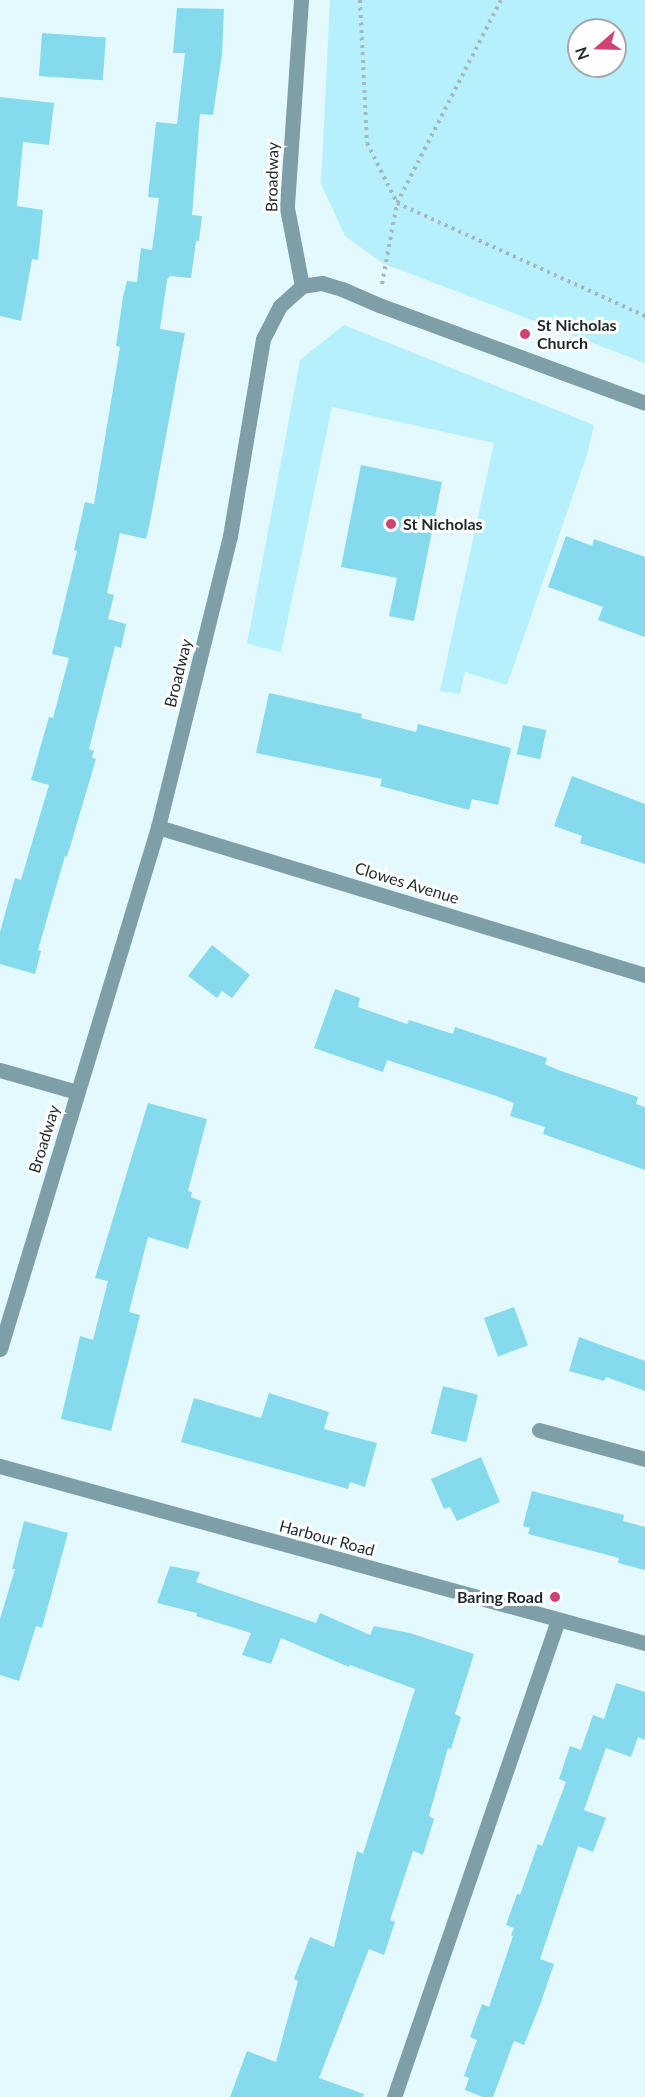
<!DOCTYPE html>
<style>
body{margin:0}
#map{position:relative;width:645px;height:2097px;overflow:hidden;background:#e3f9fe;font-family:Lato,sans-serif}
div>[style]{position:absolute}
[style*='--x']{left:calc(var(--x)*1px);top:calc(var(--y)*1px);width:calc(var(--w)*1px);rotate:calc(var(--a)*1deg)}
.green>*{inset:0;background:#b7f0fd}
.building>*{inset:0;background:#86daed;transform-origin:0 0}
.path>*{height:4px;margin-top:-2px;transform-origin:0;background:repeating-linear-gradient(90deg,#a5b8bc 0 3px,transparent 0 7.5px)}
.minor>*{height:15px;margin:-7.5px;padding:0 7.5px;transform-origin:7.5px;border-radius:7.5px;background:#7e9fa7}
.dots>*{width:16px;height:16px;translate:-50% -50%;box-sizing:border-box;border:3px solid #fff;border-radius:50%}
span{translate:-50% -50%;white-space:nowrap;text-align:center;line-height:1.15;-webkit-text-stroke:6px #fff;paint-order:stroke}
.street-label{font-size:16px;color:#1d282a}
.poi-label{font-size:16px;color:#1d282a;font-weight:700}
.left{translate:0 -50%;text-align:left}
.right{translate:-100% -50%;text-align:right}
.north{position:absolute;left:567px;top:18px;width:60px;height:60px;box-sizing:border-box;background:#fff;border:2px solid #a5a9aa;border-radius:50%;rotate:250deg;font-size:16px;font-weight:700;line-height:24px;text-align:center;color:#1d282a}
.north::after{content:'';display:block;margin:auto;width:21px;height:27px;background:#cf4272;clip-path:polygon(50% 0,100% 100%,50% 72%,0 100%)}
</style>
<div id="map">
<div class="green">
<i style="clip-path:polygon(evenodd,330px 0,645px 0,645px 363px,382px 263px,345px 236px,321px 184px,330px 0,579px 30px,615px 30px,615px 66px,579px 66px,579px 30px)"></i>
<i style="clip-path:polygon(344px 325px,594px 425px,587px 455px,507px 685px,465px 672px,460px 694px,440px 691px,494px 443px,332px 407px,281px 652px,247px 644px,300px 360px)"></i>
</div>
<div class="building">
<i style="clip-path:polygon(177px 8px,224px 9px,222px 54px,213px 115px,200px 114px,192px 215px,202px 216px,199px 241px,196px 241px,191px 278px,170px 276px,167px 280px,160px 329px,185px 333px,151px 517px,146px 539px,120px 533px,107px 593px,114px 595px,108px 619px,126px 624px,121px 648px,115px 646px,89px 749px,94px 751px,92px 758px,96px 759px,67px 857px,65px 856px,38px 950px,41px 951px,35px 974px,0 964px,0 932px,15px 878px,21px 880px,49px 785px,31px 780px,49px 717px,53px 718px,69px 658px,52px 654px,77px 551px,74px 550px,85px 502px,94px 504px,120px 347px,116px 346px,123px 297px,127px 281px,137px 282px,141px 248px,152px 250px,159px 198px,148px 197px,156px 122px,177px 124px,185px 53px,173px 53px)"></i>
<i style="left:42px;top:33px;width:64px;height:43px;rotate:4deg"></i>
<i style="clip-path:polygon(0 97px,54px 103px,49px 145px,23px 142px,17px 206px,43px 210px,38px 260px,32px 259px,21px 321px,0 316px)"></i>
<i style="clip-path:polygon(361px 465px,442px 482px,414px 621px,389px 616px,397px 578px,341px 567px)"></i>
<i style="clip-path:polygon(566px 536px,592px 546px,594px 539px,645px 557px,645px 637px,598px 620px,603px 607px,548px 587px)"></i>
<i style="clip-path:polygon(269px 693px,362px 714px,361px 718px,416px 732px,418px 724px,511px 748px,498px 805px,472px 799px,469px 810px,380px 786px,382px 779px,256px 753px)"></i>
<i style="left:523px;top:725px;width:24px;height:30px;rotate:12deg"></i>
<i style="clip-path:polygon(572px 776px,645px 804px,645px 864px,580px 843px,582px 836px,554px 826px)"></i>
<i style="clip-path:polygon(212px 945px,250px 975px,232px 998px,222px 991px,217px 998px,188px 976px)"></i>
<i style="clip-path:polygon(335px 989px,360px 998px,358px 1007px,407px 1024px,409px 1020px,453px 1034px,455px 1027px,547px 1058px,545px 1064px,558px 1070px,638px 1097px,636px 1104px,645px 1107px,645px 1170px,543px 1134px,545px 1127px,510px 1116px,514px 1103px,496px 1096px,387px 1060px,383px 1072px,314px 1048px)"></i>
<i style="clip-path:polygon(148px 1103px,207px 1119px,188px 1191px,192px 1192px,191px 1197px,201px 1201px,188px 1249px,148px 1237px,129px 1312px,140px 1315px,111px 1431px,61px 1419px,80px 1336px,93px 1340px,108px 1281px,95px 1278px)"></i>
<i style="left:514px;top:1307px;width:41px;height:32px;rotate:70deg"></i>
<i style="clip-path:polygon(579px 1337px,645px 1361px,645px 1391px,606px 1377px,604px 1381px,569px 1371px)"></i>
<i style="left:443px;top:1386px;width:36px;height:49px;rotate:14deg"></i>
<i style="clip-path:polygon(269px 1393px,329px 1412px,324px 1429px,377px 1443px,365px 1487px,350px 1482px,348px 1489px,181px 1442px,194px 1398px,261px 1418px)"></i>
<i style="clip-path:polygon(481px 1457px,500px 1502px,457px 1521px,450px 1507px,444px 1509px,431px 1479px)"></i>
<i style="clip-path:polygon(532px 1491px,624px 1515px,623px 1521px,645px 1527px,645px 1570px,618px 1563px,619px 1558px,528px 1534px,530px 1528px,523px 1526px)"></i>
<i style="clip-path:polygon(24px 1521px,68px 1533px,42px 1628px,36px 1626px,19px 1681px,0 1675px,0 1619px,15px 1569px,12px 1569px)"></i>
<i style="clip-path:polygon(170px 1566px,200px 1572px,196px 1582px,316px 1623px,320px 1613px,370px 1635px,374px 1626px,410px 1633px,474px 1654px,455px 1714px,461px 1717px,451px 1749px,448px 1748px,429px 1816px,434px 1819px,423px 1855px,413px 1851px,390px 1920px,395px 1922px,384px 1955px,369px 1949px,319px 2078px,364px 2094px,363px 2097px,230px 2097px,247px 2051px,276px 2062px,298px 1981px,294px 1979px,310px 1937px,334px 1947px,357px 1851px,363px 1854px,415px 1689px,350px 1665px,349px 1667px,281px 1638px,271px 1664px,242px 1655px,251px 1633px,196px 1616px,197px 1613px,157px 1603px)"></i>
<i style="clip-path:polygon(616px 1683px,645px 1692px,645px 1740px,638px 1737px,631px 1757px,606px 1748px,584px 1810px,606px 1818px,593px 1852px,578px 1846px,540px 1959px,554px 1964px,540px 2005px,524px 2045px,514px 2041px,493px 2097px,483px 2097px,465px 2090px,469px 2078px,464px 2076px,477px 2040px,470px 2037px,482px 2004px,489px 2007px,513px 1936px,511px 1935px,514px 1928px,506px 1925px,517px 1894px,520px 1895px,538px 1844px,542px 1846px,566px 1782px,559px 1779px,570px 1746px,581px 1750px,593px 1715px,604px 1719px)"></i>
</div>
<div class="path">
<i style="--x:360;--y:0;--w:143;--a:87.2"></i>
<i style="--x:367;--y:143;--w:67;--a:63.4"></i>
<i style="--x:397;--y:203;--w:273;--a:24.5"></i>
<i style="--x:382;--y:284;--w:82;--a:-79.5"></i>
<i style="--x:397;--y:203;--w:228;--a:-62.9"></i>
</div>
<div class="minor">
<i style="--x:301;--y:0;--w:208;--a:93.9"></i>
<i style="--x:287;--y:208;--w:79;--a:79.1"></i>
<i style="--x:302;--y:286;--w:20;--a:-9"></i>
<i style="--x:322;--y:283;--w:21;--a:17"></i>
<i style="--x:342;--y:289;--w:40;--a:23.4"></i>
<i style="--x:379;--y:305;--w:283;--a:20.2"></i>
<i style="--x:158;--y:827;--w:509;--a:16.9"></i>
<i style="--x:0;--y:1070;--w:80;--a:15.9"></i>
<i style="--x:0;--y:1349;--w:545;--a:-73.16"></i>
<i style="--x:158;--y:827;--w:300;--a:-76.1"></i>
<i style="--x:230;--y:536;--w:200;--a:-80.5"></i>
<i style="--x:263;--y:339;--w:37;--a:-63"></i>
<i style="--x:280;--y:306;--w:30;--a:-42"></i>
<i style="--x:539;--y:1430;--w:110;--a:15.3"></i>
<i style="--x:0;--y:1466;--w:669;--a:15.35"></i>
<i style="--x:394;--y:2097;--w:504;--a:-71.03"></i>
</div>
<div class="dots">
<i style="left:525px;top:334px;background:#cf4272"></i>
<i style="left:391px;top:524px;background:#cf4272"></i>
<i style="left:555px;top:1597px;background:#cf4272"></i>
</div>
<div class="street-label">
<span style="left:272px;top:177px;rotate:-89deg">Broadway</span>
<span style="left:178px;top:673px;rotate:-76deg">Broadway</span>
<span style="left:407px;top:883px;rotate:17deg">Clowes Avenue</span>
<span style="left:44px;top:1139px;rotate:-73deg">Broadway</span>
<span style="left:327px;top:1538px;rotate:15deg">Harbour Road</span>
</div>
<div class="poi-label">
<span class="left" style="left:537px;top:334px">St Nicholas<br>Church</span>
<span class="left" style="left:403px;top:524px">St Nicholas</span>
<span class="right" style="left:543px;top:1597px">Baring Road</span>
</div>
<div class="north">N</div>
</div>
